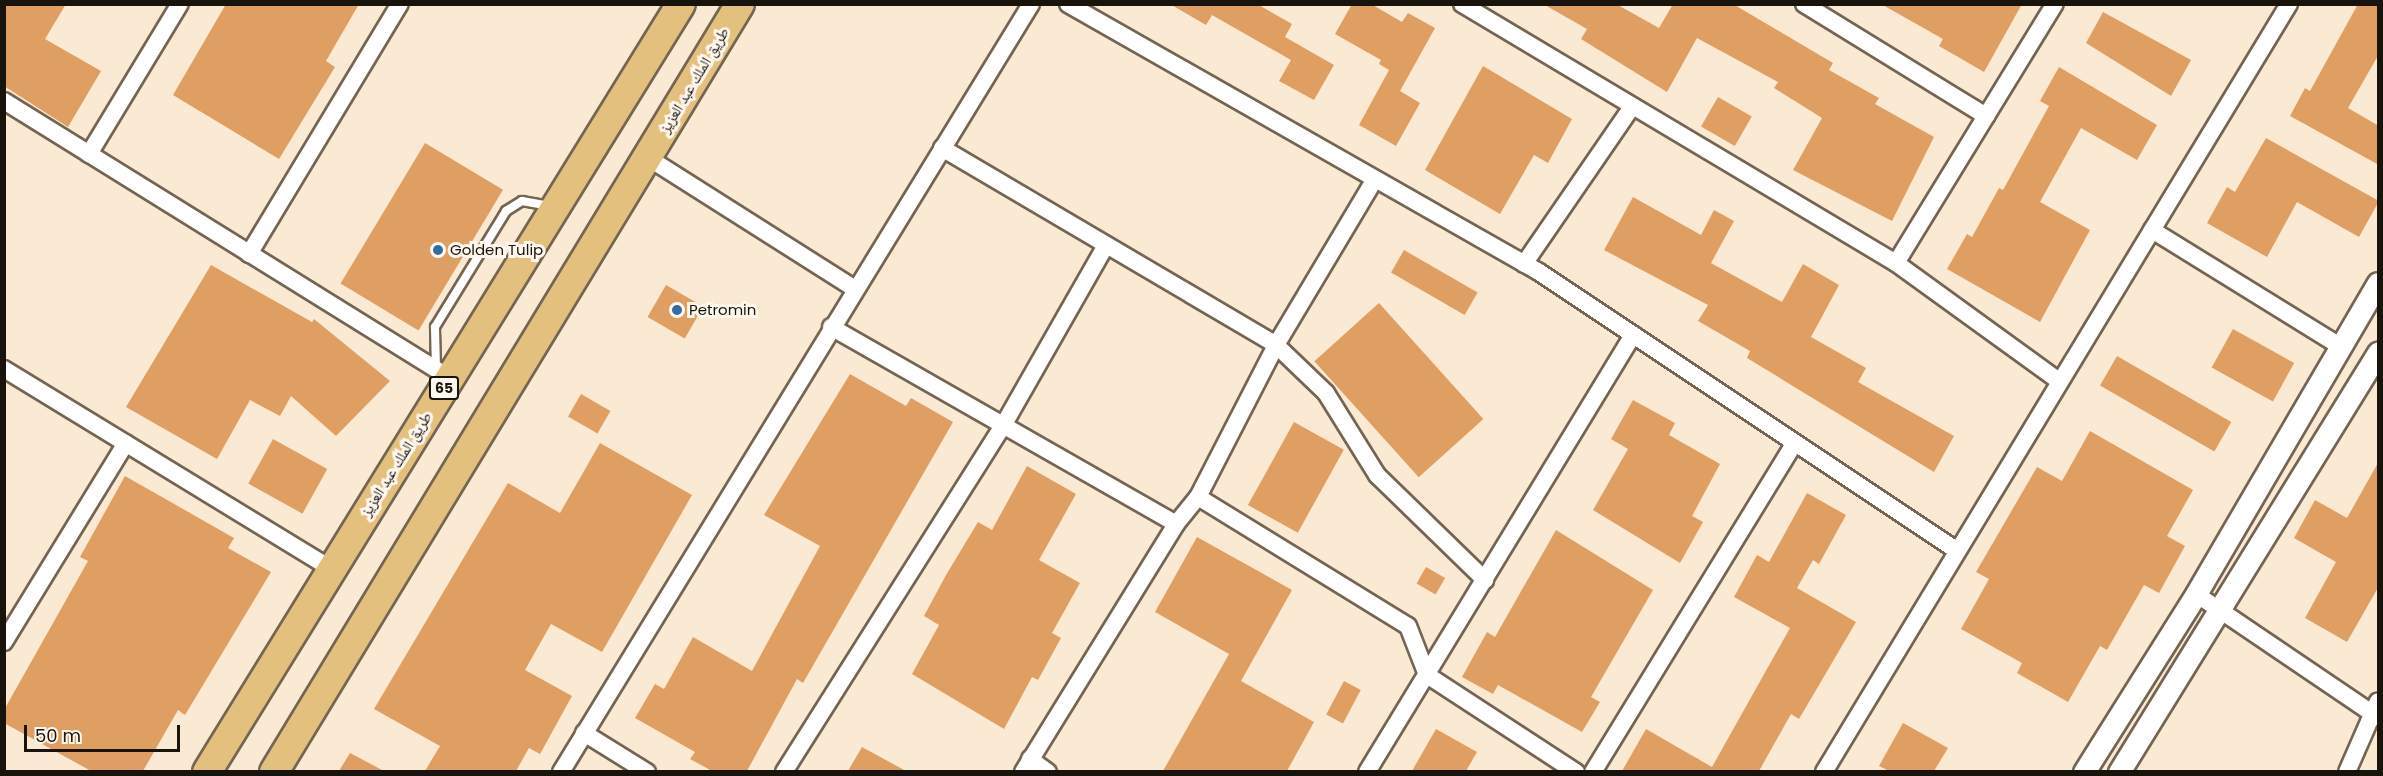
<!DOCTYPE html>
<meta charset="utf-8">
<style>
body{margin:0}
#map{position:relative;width:2383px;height:776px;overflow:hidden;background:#fae9d3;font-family:Poppins,"Noto Naskh Arabic",sans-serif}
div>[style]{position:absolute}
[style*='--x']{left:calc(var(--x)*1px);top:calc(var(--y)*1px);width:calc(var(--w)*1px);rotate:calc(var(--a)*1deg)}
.building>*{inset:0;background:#e09f62;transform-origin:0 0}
.roads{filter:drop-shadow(2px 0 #746552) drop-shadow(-2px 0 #746552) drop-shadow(0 2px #746552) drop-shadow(0 -2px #746552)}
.service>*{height:8px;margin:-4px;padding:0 4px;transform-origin:4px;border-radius:4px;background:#fff}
.minor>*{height:16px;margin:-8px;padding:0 8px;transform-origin:8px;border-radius:8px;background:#fff}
.tertiary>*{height:21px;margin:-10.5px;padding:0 10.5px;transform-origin:10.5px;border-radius:10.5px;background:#fff}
.trunk>*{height:28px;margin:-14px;padding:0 14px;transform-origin:14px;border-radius:14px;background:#e4c07f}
.dots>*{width:16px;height:16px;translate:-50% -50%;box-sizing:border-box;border:3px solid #fff8ef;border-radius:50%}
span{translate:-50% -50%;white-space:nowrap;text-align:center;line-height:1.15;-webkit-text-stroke:6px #fff8ef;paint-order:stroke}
.shield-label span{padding:2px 4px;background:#fff8ef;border:2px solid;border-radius:4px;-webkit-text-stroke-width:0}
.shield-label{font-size:14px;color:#18130b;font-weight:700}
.street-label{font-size:15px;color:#18130b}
.poi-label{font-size:15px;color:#18130b}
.left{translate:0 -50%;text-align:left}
.frame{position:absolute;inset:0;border:6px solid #18130b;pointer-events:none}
.scale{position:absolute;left:24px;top:725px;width:156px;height:27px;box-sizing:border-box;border:3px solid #18130b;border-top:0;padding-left:8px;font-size:18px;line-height:21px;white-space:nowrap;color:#18130b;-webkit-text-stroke:4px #fff8ef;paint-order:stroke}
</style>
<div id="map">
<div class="building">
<i style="clip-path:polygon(4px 4px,66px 4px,45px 39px,101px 71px,68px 127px,4px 86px)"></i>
<i style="clip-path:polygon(226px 4px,359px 4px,326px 61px,335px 67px,279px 159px,173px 95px)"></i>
<i style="clip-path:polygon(1170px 4px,1257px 4px,1292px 24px,1285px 37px,1334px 65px,1314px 100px,1279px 81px,1291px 60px,1212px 15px,1206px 25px)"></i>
<i style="clip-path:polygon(1352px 4px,1371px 4px,1402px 22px,1408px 13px,1435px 28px,1400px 91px,1420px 103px,1396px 146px,1359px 125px,1389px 70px,1379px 64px,1381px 60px,1335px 34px)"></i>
<i style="clip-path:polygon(1543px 4px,1616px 4px,1659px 28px,1673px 4px,1733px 4px,1833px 63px,1829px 70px,1879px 98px,1875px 104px,1934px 137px,1892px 221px,1793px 170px,1822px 118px,1774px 88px,1778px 82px,1697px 38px,1667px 92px,1581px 39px,1587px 29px)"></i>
<i style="clip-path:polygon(1881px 4px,2022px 4px,1984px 72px,1939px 46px,1943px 39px)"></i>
<i style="clip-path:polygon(2358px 4px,2379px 4px,2379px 54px,2348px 108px,2379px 126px,2379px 165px,2290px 116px,2305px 88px,2310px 91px)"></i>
<i style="clip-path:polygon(2103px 12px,2191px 60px,2171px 96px,2086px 43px)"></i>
<i style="clip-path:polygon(1483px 66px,1572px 119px,1548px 163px,1534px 155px,1500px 214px,1425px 170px)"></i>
<i style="clip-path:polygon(2059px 67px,2157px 125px,2137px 160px,2081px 128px,2040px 202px,2090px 230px,2040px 322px,1947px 269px,1967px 234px,1972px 237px,1999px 188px,2003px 190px,2049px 106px,2040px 101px)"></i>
<i style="left:1718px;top:97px;width:39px;height:34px;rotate:30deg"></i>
<i style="clip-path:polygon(2266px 138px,2379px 201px,2359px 237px,2297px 202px,2267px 257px,2207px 223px,2227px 187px,2235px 192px)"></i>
<i style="left:425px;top:143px;width:91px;height:164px;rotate:31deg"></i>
<i style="clip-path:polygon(1633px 197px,1701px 235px,1714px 210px,1734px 221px,1711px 263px,1782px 302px,1803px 264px,1839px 285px,1811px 337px,1866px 368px,1858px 382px,1954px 436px,1934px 472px,1747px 358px,1750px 351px,1698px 321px,1708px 305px,1604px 250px)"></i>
<i style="left:1404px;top:250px;width:85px;height:26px;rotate:30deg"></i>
<i style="clip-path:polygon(211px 265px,312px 322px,314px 319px,390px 381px,336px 436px,291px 396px,280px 416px,250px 400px,217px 459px,126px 407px)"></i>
<i style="left:666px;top:285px;width:43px;height:37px;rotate:30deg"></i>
<i style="left:1379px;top:303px;width:156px;height:87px;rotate:48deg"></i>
<i style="left:2233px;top:329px;width:70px;height:44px;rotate:29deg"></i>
<i style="left:2117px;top:356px;width:132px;height:34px;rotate:30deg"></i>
<i style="clip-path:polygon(850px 374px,906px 406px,911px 398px,953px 422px,803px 683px,797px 679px,747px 771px,712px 771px,690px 759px,695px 752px,635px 718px,655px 684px,664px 689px,693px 637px,752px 671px,820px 546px,764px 515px)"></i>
<i style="left:581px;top:394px;width:34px;height:26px;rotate:30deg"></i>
<i style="clip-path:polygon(1633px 400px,1675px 423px,1669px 435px,1720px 464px,1692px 516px,1703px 522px,1680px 563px,1593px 510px,1628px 449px,1611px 439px)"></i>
<i style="left:1294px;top:422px;width:57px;height:95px;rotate:29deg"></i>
<i style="clip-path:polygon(2090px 431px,2193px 490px,2167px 536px,2185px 546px,2159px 593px,2144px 585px,2107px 650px,2100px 646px,2068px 702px,2017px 673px,2022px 663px,1961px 629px,1989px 579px,1976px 572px,2037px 467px,2062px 481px)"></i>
<i style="left:273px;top:439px;width:62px;height:51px;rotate:29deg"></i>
<i style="clip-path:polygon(600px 443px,692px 495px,602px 652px,551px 624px,525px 670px,572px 696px,540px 754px,529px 748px,516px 771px,425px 771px,440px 746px,374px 709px,508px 483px,560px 513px)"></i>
<i style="clip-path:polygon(2379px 461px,2379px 586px,2347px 642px,2305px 618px,2336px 562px,2294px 538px,2315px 500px,2347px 518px)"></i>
<i style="clip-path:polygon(1027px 466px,1076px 494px,1039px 560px,1080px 583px,1052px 633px,1061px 638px,1038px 680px,1032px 677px,1004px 729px,912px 674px,939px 625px,924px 616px,946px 575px,978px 522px,992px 530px)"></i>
<i style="clip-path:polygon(125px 476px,234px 538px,228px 548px,271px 572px,185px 715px,178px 710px,143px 771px,91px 771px,4px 723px,4px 710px,88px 561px,80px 557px)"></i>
<i style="clip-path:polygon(1807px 493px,1846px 515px,1819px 564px,1813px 560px,1797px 588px,1856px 622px,1799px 719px,1791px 714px,1759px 771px,1622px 771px,1646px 729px,1712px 767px,1790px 628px,1734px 597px,1757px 555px,1769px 562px)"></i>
<i style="clip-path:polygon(1556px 530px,1653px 590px,1591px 697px,1600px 702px,1582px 732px,1498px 685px,1493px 694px,1462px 677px,1487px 632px,1495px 637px)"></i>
<i style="clip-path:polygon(1197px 537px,1292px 590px,1241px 681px,1314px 722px,1287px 771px,1163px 771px,1229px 654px,1155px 612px)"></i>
<i style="left:1426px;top:567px;width:22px;height:19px;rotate:30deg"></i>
<i style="left:1344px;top:681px;width:19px;height:38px;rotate:28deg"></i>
<i style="clip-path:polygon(1903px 723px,1948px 748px,1934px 771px,1889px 771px,1879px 766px)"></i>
<i style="clip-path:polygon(1436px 729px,1477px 752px,1466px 771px,1412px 771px)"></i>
<i style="clip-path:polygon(862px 747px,906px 771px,848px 771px)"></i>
<i style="clip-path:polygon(350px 753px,384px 771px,339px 771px)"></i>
</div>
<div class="roads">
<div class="service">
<i style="--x:436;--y:369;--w:42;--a:-91.4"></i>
<i style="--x:435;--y:327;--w:136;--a:-58.5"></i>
<i style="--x:506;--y:211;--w:19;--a:-32"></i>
<i style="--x:522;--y:201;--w:27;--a:10"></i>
</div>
<div class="minor">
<i style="--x:1068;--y:4;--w:542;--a:29.64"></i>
<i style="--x:1539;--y:272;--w:501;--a:33.69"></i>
<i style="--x:1462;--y:4;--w:505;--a:30.83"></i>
<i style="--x:1896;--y:263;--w:201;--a:35.9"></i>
<i style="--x:1804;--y:4;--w:214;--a:31.6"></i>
<i style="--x:4;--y:101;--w:525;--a:31.84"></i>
<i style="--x:942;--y:148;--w:388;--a:30.5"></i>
<i style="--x:1276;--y:345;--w:69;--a:43.8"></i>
<i style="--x:1326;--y:393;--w:97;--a:58.1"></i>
<i style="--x:1377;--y:475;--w:151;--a:44.2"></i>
<i style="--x:89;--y:154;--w:175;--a:-58.8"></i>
<i style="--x:647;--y:157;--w:246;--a:32.4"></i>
<i style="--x:2152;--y:230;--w:221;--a:31.7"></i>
<i style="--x:249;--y:254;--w:292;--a:-58.9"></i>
<i style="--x:1896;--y:263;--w:304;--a:-58.5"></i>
<i style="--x:1524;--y:264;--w:191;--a:-55.5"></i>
<i style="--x:831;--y:327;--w:397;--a:29.7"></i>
<i style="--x:4;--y:369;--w:384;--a:31.4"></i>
<i style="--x:1198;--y:497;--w:246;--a:31.6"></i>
<i style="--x:1408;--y:626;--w:53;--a:68.8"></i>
<i style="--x:1427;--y:675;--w:178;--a:33.1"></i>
<i style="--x:2196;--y:594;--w:220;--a:34.1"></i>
<i style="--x:4;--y:642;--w:233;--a:-58.5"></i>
<i style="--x:584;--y:733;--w:74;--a:31.8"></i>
<i style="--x:1030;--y:759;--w:22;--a:36"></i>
<i style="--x:561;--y:772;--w:900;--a:-58.53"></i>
<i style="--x:784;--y:772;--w:412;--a:-57.7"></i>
<i style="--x:1004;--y:424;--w:206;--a:-60.3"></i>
<i style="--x:1023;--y:772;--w:291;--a:-58.3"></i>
<i style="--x:1176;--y:524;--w:35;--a:-51"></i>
<i style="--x:1198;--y:497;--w:171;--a:-62.8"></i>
<i style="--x:1276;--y:345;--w:193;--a:-59.2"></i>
<i style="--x:1367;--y:772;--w:512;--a:-58.67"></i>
<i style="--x:1593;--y:772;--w:386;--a:-58.5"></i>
<i style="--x:1824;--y:772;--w:898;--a:-58.81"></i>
<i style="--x:2347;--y:772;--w:77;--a:-66.4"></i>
</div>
<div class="tertiary">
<i style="--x:2084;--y:772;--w:210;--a:-57.8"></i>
<i style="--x:2196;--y:594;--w:360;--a:-59.7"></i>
<i style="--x:2119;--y:772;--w:493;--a:-58.3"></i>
</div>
<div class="trunk">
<i style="--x:207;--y:772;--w:902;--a:-58.32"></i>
<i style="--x:274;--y:772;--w:898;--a:-58.75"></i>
</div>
</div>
<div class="dots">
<i style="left:438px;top:250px;background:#2e6ea5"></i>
<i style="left:677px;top:310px;background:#2e6ea5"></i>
</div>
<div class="shield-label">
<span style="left:444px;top:388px">65</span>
</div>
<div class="street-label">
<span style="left:694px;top:80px;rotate:-59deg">طريق الملك عبد العزيز</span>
<span style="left:396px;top:464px;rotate:-58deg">طريق الملك عبد العزيز</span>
</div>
<div class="poi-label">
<span class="left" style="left:450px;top:250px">Golden Tulip</span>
<span class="left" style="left:689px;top:310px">Petromin</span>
</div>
<div class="frame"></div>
<div class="scale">50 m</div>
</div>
